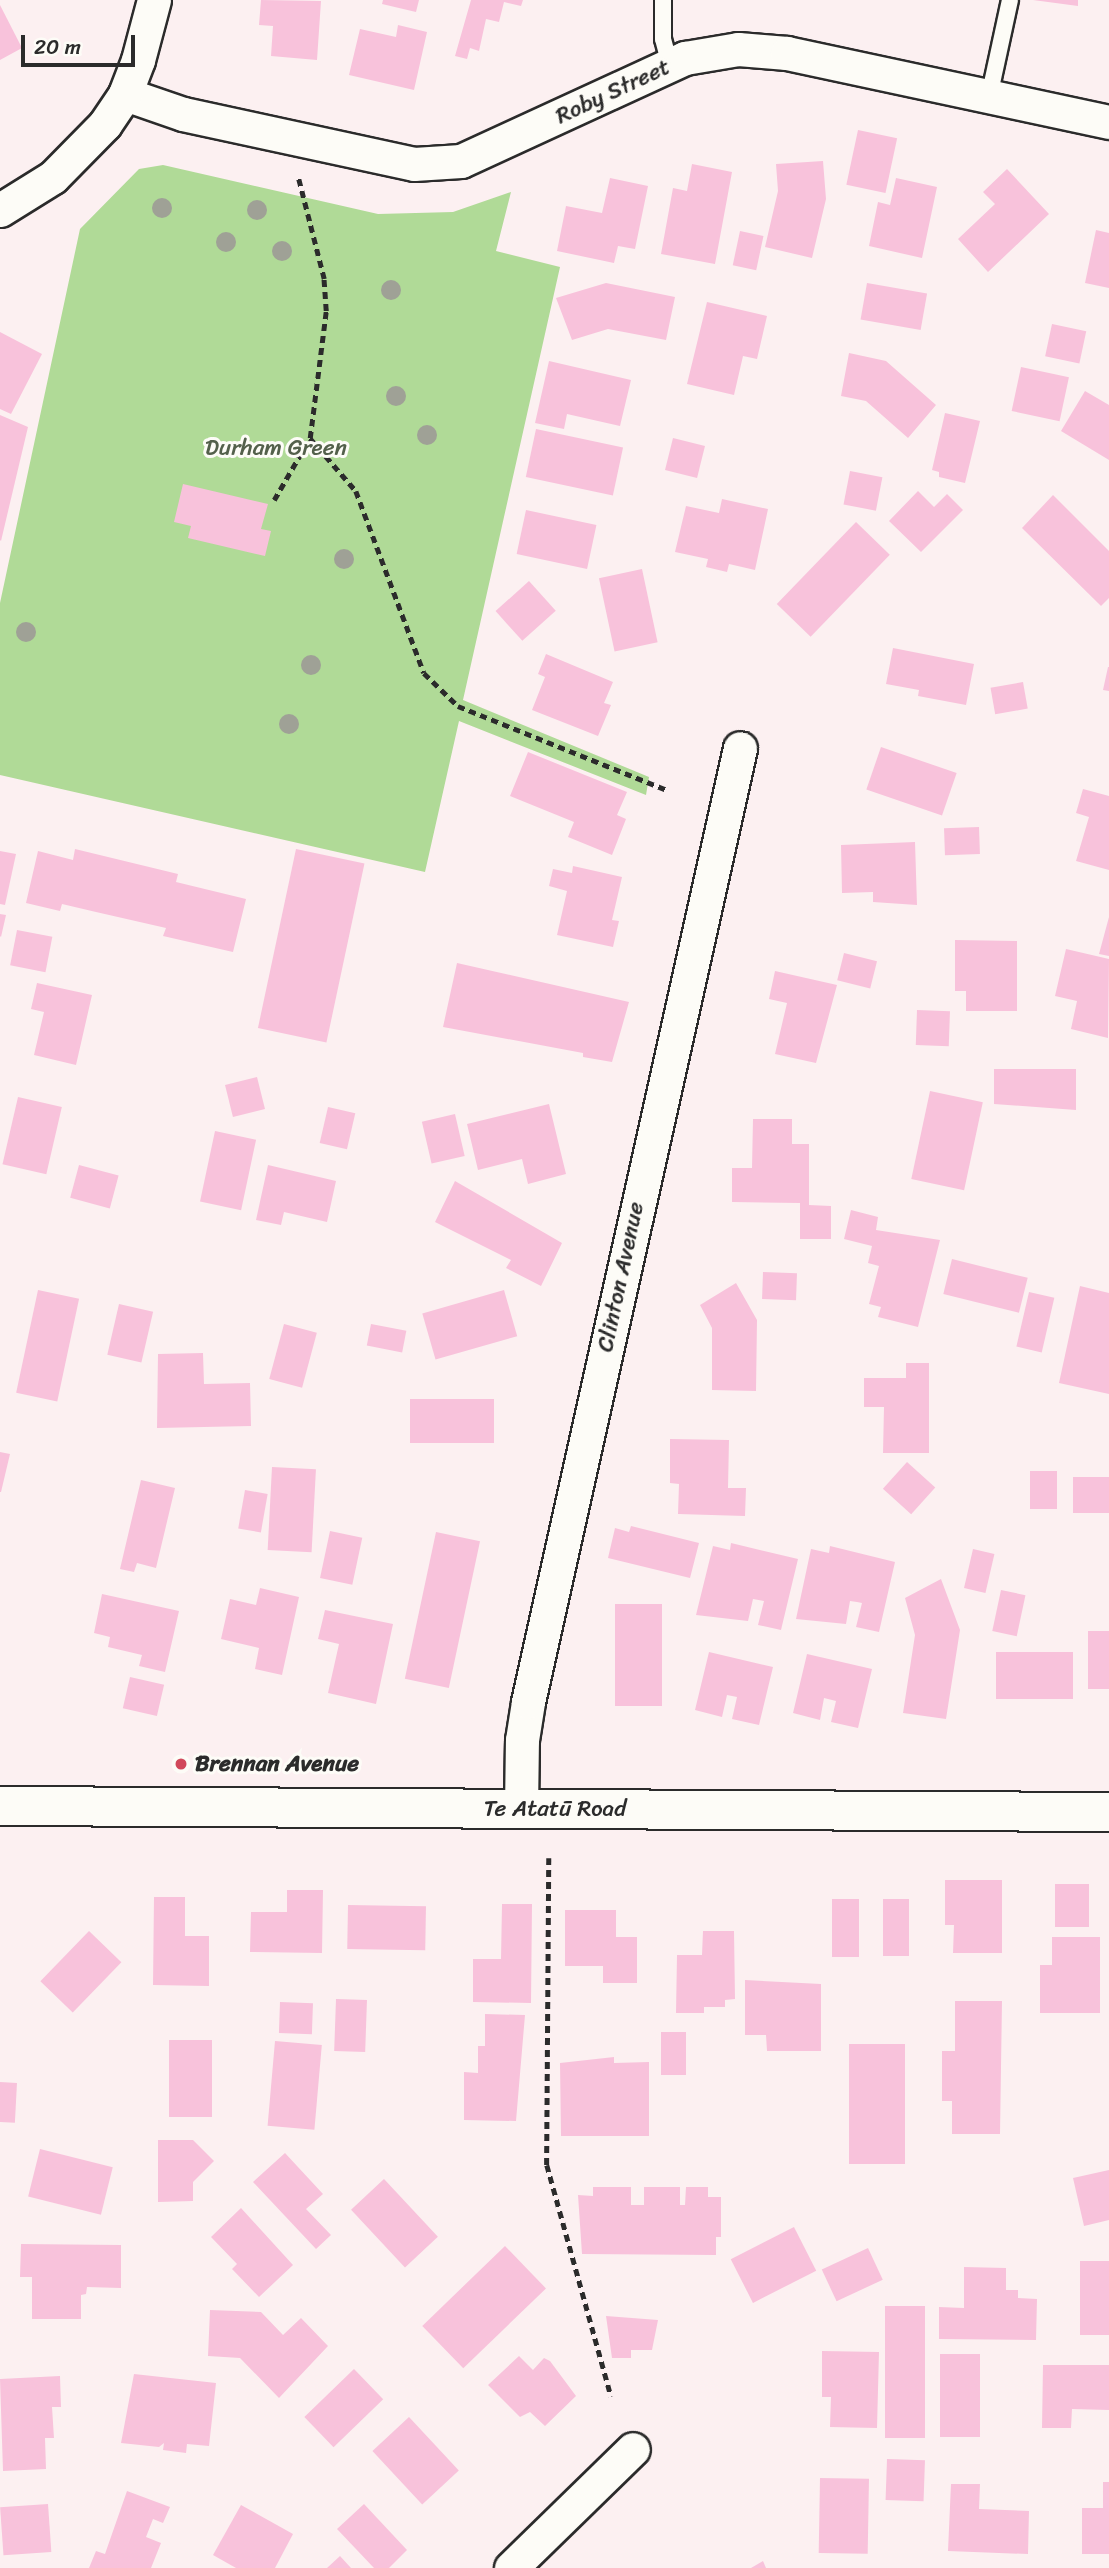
<!DOCTYPE html>
<meta charset="utf-8">
<style>
body{margin:0}
#map{position:relative;width:1109px;height:2568px;overflow:hidden;background:#fcf0f1;font-family:Sriracha,sans-serif}
div>[style]{position:absolute}
[style*='--x']{left:calc(var(--x)*1px);top:calc(var(--y)*1px);width:calc(var(--w)*1px);rotate:calc(var(--a)*1deg)}
.green>*{inset:0;background:#b0da97}
.building>*{inset:0;background:#f8c2db;transform-origin:0 0}
.path>*{height:4.5px;margin-top:-2.25px;transform-origin:0;background:repeating-linear-gradient(90deg,#2b2b2b 0 7px,transparent 0 12px)}
.roads{filter:drop-shadow(2px 0 #2b2b2b) drop-shadow(-2px 0 #2b2b2b) drop-shadow(0 2px #2b2b2b) drop-shadow(0 -2px #2b2b2b)}
.lane>*{height:16px;margin:-8px;padding:0 8px;transform-origin:8px;border-radius:8px;background:#fdfcf7}
.street>*{height:33px;margin:-16.5px;padding:0 16.5px;transform-origin:16.5px;border-radius:16.5px;background:#fdfcf7}
.secondary>*{height:38px;margin:-19px;padding:0 19px;transform-origin:19px;border-radius:19px;background:#fdfcf7}
.trees>*{width:20px;height:20px;margin:-10px;border-radius:50%;background:#9fa196}
.dots>*{width:19px;height:19px;translate:-50% -50%;box-sizing:border-box;border:4px solid #fdfcf7;border-radius:50%}
span{translate:-50% -50%;white-space:nowrap;text-align:center;line-height:1.15;-webkit-text-stroke:6px #fdfcf7;paint-order:stroke}
.street-label{font-size:23px;color:#2b2b2b}
.park-label{font-size:23px;color:#53604b}
.poi-label{font-size:23px;color:#2b2b2b;font-weight:700}
.left{translate:0 -50%;text-align:left}
.scale{position:absolute;left:21px;top:35px;width:114px;height:32px;box-sizing:border-box;border:4px solid #2b2b2b;border-top:0;padding-left:9px;font-size:21px;line-height:24px;white-space:nowrap;color:#2b2b2b;-webkit-text-stroke:5px #fdfcf7;paint-order:stroke}
</style>
<div id="map">
<div class="green">
<i style="clip-path:polygon(163px 165px,378px 214px,453px 212px,511px 192px,496px 251px,560px 267px,463px 700px,649px 777px,646px 795px,459px 721px,425px 872px,0 775px,0 603px,80px 229px,139px 169px)"></i>
</div>
<div class="building">
<i style="clip-path:polygon(261px 0,321px 1px,317px 60px,271px 56px,273px 26px,259px 25px)"></i>
<i style="clip-path:polygon(383px 0,419px 0,416px 12px,382px 4px)"></i>
<i style="clip-path:polygon(471px 0,523px 0,521px 6px,504px 2px,499px 22px,486px 19px,479px 51px,470px 48px,467px 59px,455px 56px)"></i>
<i style="clip-path:polygon(1033px 0,1078px 0,1078px 6px)"></i>
<i style="clip-path:polygon(0 5px,22px 48px,0 60px)"></i>
<i style="clip-path:polygon(398px 25px,427px 32px,414px 90px,349px 75px,360px 29px,396px 37px)"></i>
<i style="left:858px;top:130px;width:40px;height:56px;rotate:12deg"></i>
<i style="clip-path:polygon(823px 161px,826px 199px,812px 258px,765px 247px,778px 191px,776px 164px)"></i>
<i style="clip-path:polygon(692px 164px,732px 172px,715px 264px,661px 254px,673px 188px,687px 191px)"></i>
<i style="clip-path:polygon(1007px 169px,1049px 214px,988px 272px,958px 239px,995px 204px,983px 192px)"></i>
<i style="clip-path:polygon(610px 178px,648px 186px,635px 249px,618px 246px,614px 263px,557px 251px,566px 206px,602px 213px)"></i>
<i style="clip-path:polygon(896px 178px,937px 187px,922px 258px,869px 246px,878px 202px,890px 205px)"></i>
<i style="clip-path:polygon(1096px 230px,1109px 233px,1109px 288px,1085px 283px)"></i>
<i style="left:740px;top:231px;width:24px;height:35px;rotate:12deg"></i>
<i style="clip-path:polygon(606px 283px,675px 297px,666px 340px,608px 329px,572px 340px,556px 298px)"></i>
<i style="left:867px;top:283px;width:61px;height:37px;rotate:10deg"></i>
<i style="clip-path:polygon(707px 302px,767px 316px,757px 359px,743px 356px,734px 395px,687px 384px)"></i>
<i style="left:1052px;top:324px;width:35px;height:33px;rotate:12deg"></i>
<i style="clip-path:polygon(0 332px,42px 354px,11px 414px,0 409px)"></i>
<i style="clip-path:polygon(849px 353px,886px 361px,936px 405px,908px 438px,866px 401px,841px 396px)"></i>
<i style="clip-path:polygon(549px 361px,631px 380px,620px 426px,567px 414px,564px 429px,535px 423px)"></i>
<i style="left:1021px;top:367px;width:49px;height:45px;rotate:12deg"></i>
<i style="clip-path:polygon(1085px 391px,1109px 405px,1109px 460px,1061px 431px)"></i>
<i style="clip-path:polygon(945px 413px,980px 421px,965px 483px,939px 477px,939px 472px,932px 470px)"></i>
<i style="clip-path:polygon(0 415px,28px 427px,1px 541px,0 540px)"></i>
<i style="left:536px;top:429px;width:89px;height:49px;rotate:12deg"></i>
<i style="left:673px;top:438px;width:33px;height:33px;rotate:14deg"></i>
<i style="left:850px;top:471px;width:33px;height:34px;rotate:11deg"></i>
<i style="clip-path:polygon(183px 484px,268px 504px,261px 529px,271px 531px,265px 556px,188px 538px,191px 526px,174px 522px)"></i>
<i style="clip-path:polygon(918px 491px,934px 507px,947px 494px,963px 510px,921px 552px,889px 521px)"></i>
<i style="clip-path:polygon(1053px 495px,1109px 551px,1109px 598px,1101px 606px,1022px 528px)"></i>
<i style="clip-path:polygon(722px 499px,768px 509px,755px 570px,729px 564px,727px 572px,706px 567px,708px 559px,675px 552px,686px 506px,719px 513px)"></i>
<i style="left:526px;top:510px;width:72px;height:45px;rotate:12deg"></i>
<i style="left:856px;top:522px;width:47px;height:114px;rotate:44deg"></i>
<i style="left:642px;top:569px;width:75px;height:44px;rotate:78deg"></i>
<i style="left:529px;top:581px;width:40px;height:45px;rotate:48deg"></i>
<i style="clip-path:polygon(893px 648px,974px 664px,966px 705px,918px 696px,919px 690px,886px 684px)"></i>
<i style="clip-path:polygon(546px 654px,613px 682px,604px 703px,611px 705px,598px 736px,532px 710px,545px 677px,538px 674px)"></i>
<i style="clip-path:polygon(1108px 667px,1109px 667px,1109px 691px,1103px 690px)"></i>
<i style="left:1023px;top:682px;width:27px;height:33px;rotate:80deg"></i>
<i style="left:881px;top:747px;width:80px;height:45px;rotate:19deg"></i>
<i style="clip-path:polygon(528px 752px,627px 792px,617px 815px,626px 819px,612px 855px,568px 837px,574px 822px,510px 796px)"></i>
<i style="clip-path:polygon(1083px 789px,1109px 796px,1109px 870px,1076px 861px,1089px 817px,1076px 813px)"></i>
<i style="left:979px;top:827px;width:27px;height:35px;rotate:88deg"></i>
<i style="clip-path:polygon(915px 842px,917px 905px,873px 902px,873px 892px,842px 893px,841px 845px)"></i>
<i style="clip-path:polygon(75px 849px,178px 874px,176px 882px,246px 899px,233px 952px,163px 936px,166px 928px,96px 912px,62px 904px,60px 911px,26px 903px,38px 851px,73px 860px)"></i>
<i style="left:296px;top:849px;width:70px;height:183px;rotate:12deg"></i>
<i style="clip-path:polygon(0 851px,16px 854px,5px 905px,0 904px)"></i>
<i style="clip-path:polygon(573px 866px,622px 877px,612px 920px,619px 921px,613px 947px,557px 935px,567px 891px,549px 886px,553px 869px,572px 873px)"></i>
<i style="clip-path:polygon(0 914px,6px 915px,1px 937px,0 936px)"></i>
<i style="clip-path:polygon(1109px 917px,1109px 956px,1099px 954px)"></i>
<i style="left:17px;top:930px;width:36px;height:36px;rotate:11deg"></i>
<i style="clip-path:polygon(955px 940px,1017px 941px,1017px 1011px,966px 1011px,966px 991px,955px 991px)"></i>
<i style="clip-path:polygon(1066px 949px,1109px 959px,1108px 1038px,1071px 1029px,1077px 1001px,1055px 996px)"></i>
<i style="left:844px;top:953px;width:34px;height:28px;rotate:14deg"></i>
<i style="clip-path:polygon(457px 963px,629px 1002px,612px 1062px,583px 1057px,583px 1053px,443px 1027px)"></i>
<i style="clip-path:polygon(775px 971px,837px 985px,816px 1063px,775px 1054px,787px 1003px,769px 999px)"></i>
<i style="clip-path:polygon(37px 983px,92px 995px,76px 1065px,34px 1055px,44px 1012px,31px 1009px)"></i>
<i style="left:917px;top:1010px;width:33px;height:35px;rotate:2deg"></i>
<i style="clip-path:polygon(994px 1069px,1076px 1069px,1076px 1110px,994px 1104px)"></i>
<i style="left:257px;top:1077px;width:33px;height:33px;rotate:76deg"></i>
<i style="left:930px;top:1091px;width:54px;height:90px;rotate:12deg"></i>
<i style="left:18px;top:1097px;width:45px;height:69px;rotate:13deg"></i>
<i style="clip-path:polygon(549px 1104px,566px 1174px,528px 1184px,522px 1159px,478px 1170px,467px 1124px)"></i>
<i style="left:328px;top:1107px;width:28px;height:37px;rotate:13deg"></i>
<i style="left:455px;top:1114px;width:43px;height:34px;rotate:77deg"></i>
<i style="clip-path:polygon(753px 1119px,792px 1119px,792px 1144px,809px 1144px,809px 1205px,831px 1206px,831px 1239px,800px 1239px,800px 1203px,732px 1202px,732px 1168px,752px 1168px)"></i>
<i style="left:215px;top:1131px;width:42px;height:72px;rotate:12deg"></i>
<i style="left:79px;top:1165px;width:41px;height:34px;rotate:15deg"></i>
<i style="clip-path:polygon(268px 1165px,336px 1181px,327px 1222px,284px 1212px,281px 1225px,256px 1220px)"></i>
<i style="clip-path:polygon(455px 1181px,562px 1243px,541px 1286px,506px 1268px,511px 1260px,435px 1222px)"></i>
<i style="clip-path:polygon(851px 1210px,878px 1217px,876px 1230px,940px 1240px,918px 1327px,878px 1317px,881px 1307px,869px 1304px,879px 1266px,868px 1263px,872px 1246px,844px 1239px)"></i>
<i style="left:952px;top:1259px;width:78px;height:36px;rotate:14deg"></i>
<i style="left:763px;top:1272px;width:34px;height:27px;rotate:2deg"></i>
<i style="clip-path:polygon(736px 1283px,757px 1320px,756px 1391px,712px 1390px,712px 1328px,700px 1305px)"></i>
<i style="clip-path:polygon(1080px 1286px,1109px 1293px,1109px 1394px,1059px 1383px)"></i>
<i style="left:38px;top:1290px;width:42px;height:105px;rotate:12deg"></i>
<i style="left:504px;top:1290px;width:48px;height:85px;rotate:74deg"></i>
<i style="left:1029px;top:1292px;width:26px;height:56px;rotate:13deg"></i>
<i style="left:119px;top:1304px;width:35px;height:52px;rotate:13deg"></i>
<i style="left:284px;top:1324px;width:34px;height:57px;rotate:15deg"></i>
<i style="left:371px;top:1324px;width:36px;height:22px;rotate:11deg"></i>
<i style="clip-path:polygon(203px 1353px,204px 1384px,250px 1383px,251px 1426px,157px 1428px,158px 1354px)"></i>
<i style="clip-path:polygon(906px 1363px,929px 1363px,929px 1453px,883px 1453px,884px 1407px,864px 1407px,864px 1378px,906px 1378px)"></i>
<i style="left:410px;top:1399px;width:84px;height:44px"></i>
<i style="clip-path:polygon(670px 1439px,729px 1440px,728px 1488px,746px 1488px,745px 1516px,678px 1514px,679px 1484px,670px 1483px)"></i>
<i style="clip-path:polygon(0 1452px,10px 1454px,1px 1492px,0 1492px)"></i>
<i style="left:907px;top:1462px;width:38px;height:36px;rotate:42deg"></i>
<i style="left:272px;top:1467px;width:44px;height:83px;rotate:3deg"></i>
<i style="left:1030px;top:1471px;width:27px;height:38px"></i>
<i style="left:1073px;top:1477px;width:36px;height:36px"></i>
<i style="clip-path:polygon(141px 1480px,175px 1488px,156px 1568px,137px 1563px,134px 1572px,120px 1569px)"></i>
<i style="left:245px;top:1490px;width:23px;height:39px;rotate:10deg"></i>
<i style="clip-path:polygon(631px 1526px,699px 1543px,690px 1578px,608px 1558px,615px 1528px,629px 1532px)"></i>
<i style="left:330px;top:1531px;width:33px;height:48px;rotate:12deg"></i>
<i style="left:436px;top:1532px;width:45px;height:150px;rotate:12deg"></i>
<i style="clip-path:polygon(731px 1543px,798px 1559px,781px 1630px,758px 1625px,764px 1601px,753px 1599px,748px 1621px,696px 1615px,713px 1546px,730px 1550px)"></i>
<i style="clip-path:polygon(830px 1546px,895px 1562px,879px 1632px,856px 1627px,862px 1603px,857px 1602px,850px 1601px,846px 1624px,796px 1619px,811px 1549px,829px 1553px)"></i>
<i style="left:973px;top:1549px;width:22px;height:40px;rotate:13deg"></i>
<i style="clip-path:polygon(941px 1579px,960px 1630px,946px 1719px,903px 1713px,915px 1635px,905px 1598px)"></i>
<i style="clip-path:polygon(260px 1588px,299px 1597px,282px 1675px,255px 1669px,259px 1648px,221px 1639px,230px 1599px,256px 1605px)"></i>
<i style="left:1001px;top:1590px;width:25px;height:42px;rotate:12deg"></i>
<i style="clip-path:polygon(102px 1594px,179px 1611px,165px 1672px,139px 1666px,142px 1655px,108px 1647px,110px 1637px,94px 1633px)"></i>
<i style="left:662px;top:1604px;width:102px;height:47px;rotate:90deg"></i>
<i style="clip-path:polygon(325px 1610px,393px 1624px,376px 1704px,328px 1693px,339px 1644px,318px 1639px)"></i>
<i style="left:1088px;top:1631px;width:21px;height:58px"></i>
<i style="clip-path:polygon(709px 1652px,773px 1667px,759px 1725px,732px 1719px,737px 1697px,727px 1695px,722px 1717px,695px 1710px)"></i>
<i style="left:996px;top:1652px;width:77px;height:47px"></i>
<i style="clip-path:polygon(807px 1654px,872px 1669px,858px 1728px,831px 1722px,836px 1701px,824px 1698px,820px 1720px,793px 1713px)"></i>
<i style="left:130px;top:1677px;width:35px;height:32px;rotate:13deg"></i>
<i style="clip-path:polygon(945px 1880px,1002px 1880px,1002px 1953px,953px 1953px,954px 1925px,945px 1925px)"></i>
<i style="left:1055px;top:1884px;width:34px;height:43px"></i>
<i style="clip-path:polygon(287px 1890px,323px 1890px,322px 1953px,250px 1952px,251px 1912px,287px 1912px)"></i>
<i style="clip-path:polygon(154px 1897px,185px 1897px,185px 1936px,209px 1936px,209px 1986px,153px 1985px)"></i>
<i style="left:832px;top:1899px;width:27px;height:58px"></i>
<i style="left:883px;top:1899px;width:26px;height:57px"></i>
<i style="clip-path:polygon(502px 1904px,532px 1904px,531px 2003px,473px 2002px,473px 1959px,501px 1959px)"></i>
<i style="left:348px;top:1905px;width:78px;height:44px;rotate:1deg"></i>
<i style="clip-path:polygon(565px 1910px,616px 1910px,616px 1937px,637px 1937px,637px 1983px,603px 1983px,603px 1966px,565px 1966px)"></i>
<i style="left:89px;top:1931px;width:45px;height:70px;rotate:44deg"></i>
<i style="clip-path:polygon(703px 1931px,734px 1931px,735px 1999px,725px 2000px,725px 2007px,704px 2007px,704px 2013px,676px 2013px,677px 1955px,702px 1955px)"></i>
<i style="clip-path:polygon(1052px 1937px,1100px 1937px,1100px 2013px,1040px 2013px,1040px 1965px,1052px 1965px)"></i>
<i style="clip-path:polygon(745px 1980px,821px 1984px,821px 2051px,767px 2051px,766px 2035px,745px 2035px)"></i>
<i style="left:336px;top:1999px;width:31px;height:52px;rotate:2deg"></i>
<i style="clip-path:polygon(955px 2001px,1002px 2001px,1000px 2134px,952px 2134px,952px 2101px,942px 2101px,942px 2051px,955px 2051px)"></i>
<i style="left:280px;top:2002px;width:33px;height:31px;rotate:2deg"></i>
<i style="clip-path:polygon(485px 2014px,525px 2015px,516px 2121px,464px 2120px,464px 2072px,478px 2073px,478px 2046px,485px 2046px)"></i>
<i style="left:661px;top:2032px;width:25px;height:43px"></i>
<i style="left:212px;top:2040px;width:77px;height:43px;rotate:90deg"></i>
<i style="left:275px;top:2041px;width:47px;height:85px;rotate:5deg"></i>
<i style="left:849px;top:2044px;width:56px;height:120px"></i>
<i style="clip-path:polygon(614px 2057px,614px 2063px,649px 2062px,649px 2136px,561px 2136px,560px 2063px)"></i>
<i style="left:0;top:2082px;width:17px;height:40px;rotate:3deg"></i>
<i style="clip-path:polygon(158px 2140px,193px 2140px,214px 2161px,193px 2182px,193px 2201px,158px 2202px)"></i>
<i style="left:40px;top:2149px;width:75px;height:49px;rotate:14deg"></i>
<i style="clip-path:polygon(285px 2153px,323px 2194px,306px 2209px,331px 2235px,316px 2249px,253px 2182px)"></i>
<i style="clip-path:polygon(1109px 2170px,1109px 2220px,1084px 2226px,1073px 2178px)"></i>
<i style="left:384px;top:2179px;width:79px;height:45px;rotate:47deg"></i>
<i style="clip-path:polygon(593px 2187px,631px 2187px,631px 2205px,644px 2205px,644px 2187px,680px 2187px,680px 2205px,685px 2205px,686px 2187px,708px 2187px,708px 2197px,721px 2197px,721px 2237px,716px 2237px,716px 2255px,582px 2254px,578px 2195px,593px 2196px)"></i>
<i style="clip-path:polygon(241px 2208px,293px 2265px,259px 2297px,232px 2269px,237px 2264px,211px 2237px)"></i>
<i style="left:794px;top:2227px;width:49px;height:71px;rotate:63deg"></i>
<i style="clip-path:polygon(21px 2244px,121px 2245px,121px 2288px,87px 2287px,86px 2294px,81px 2295px,81px 2319px,32px 2319px,32px 2277px,20px 2277px)"></i>
<i style="left:505px;top:2246px;width:59px;height:115px;rotate:46deg"></i>
<i style="left:868px;top:2248px;width:35px;height:51px;rotate:65deg"></i>
<i style="left:1080px;top:2261px;width:29px;height:74px"></i>
<i style="clip-path:polygon(964px 2267px,1006px 2268px,1006px 2290px,1018px 2290px,1018px 2298px,1037px 2299px,1036px 2340px,939px 2339px,939px 2307px,964px 2308px)"></i>
<i style="left:885px;top:2306px;width:40px;height:132px"></i>
<i style="clip-path:polygon(210px 2310px,261px 2312px,283px 2335px,301px 2318px,328px 2346px,279px 2398px,240px 2358px,208px 2356px)"></i>
<i style="clip-path:polygon(606px 2316px,658px 2320px,652px 2350px,631px 2350px,631px 2358px,612px 2358px)"></i>
<i style="clip-path:polygon(822px 2351px,879px 2352px,877px 2428px,830px 2427px,831px 2397px,822px 2397px)"></i>
<i style="left:940px;top:2354px;width:40px;height:83px"></i>
<i style="clip-path:polygon(519px 2356px,533px 2370px,544px 2358px,550px 2361px,576px 2396px,545px 2426px,530px 2412px,520px 2417px,488px 2385px)"></i>
<i style="clip-path:polygon(1043px 2365px,1109px 2365px,1109px 2410px,1072px 2409px,1071px 2428px,1042px 2428px)"></i>
<i style="left:354px;top:2369px;width:42px;height:69px;rotate:46deg"></i>
<i style="clip-path:polygon(134px 2374px,216px 2383px,209px 2446px,187px 2444px,186px 2453px,163px 2450px,164px 2443px,159px 2447px,121px 2443px)"></i>
<i style="clip-path:polygon(60px 2376px,61px 2407px,52px 2407px,54px 2438px,45px 2438px,46px 2469px,3px 2471px,0 2379px)"></i>
<i style="left:409px;top:2417px;width:73px;height:50px;rotate:47deg"></i>
<i style="left:887px;top:2459px;width:38px;height:41px;rotate:2deg"></i>
<i style="left:820px;top:2478px;width:49px;height:75px;rotate:1deg"></i>
<i style="clip-path:polygon(1103px 2482px,1109px 2482px,1109px 2554px,1082px 2554px,1082px 2508px,1103px 2508px)"></i>
<i style="clip-path:polygon(951px 2484px,980px 2484px,979px 2509px,1029px 2511px,1028px 2554px,948px 2551px)"></i>
<i style="clip-path:polygon(127px 2491px,170px 2507px,163px 2523px,153px 2519px,146px 2537px,161px 2543px,151px 2568px,89px 2568px,96px 2551px,105px 2554px)"></i>
<i style="left:48px;top:2504px;width:48px;height:48px;rotate:86deg"></i>
<i style="clip-path:polygon(364px 2504px,407px 2550px,389px 2568px,374px 2568px,337px 2529px)"></i>
<i style="clip-path:polygon(241px 2505px,293px 2534px,275px 2568px,236px 2568px,213px 2555px)"></i>
<i style="clip-path:polygon(340px 2556px,351px 2568px,327px 2568px)"></i>
<i style="clip-path:polygon(763px 2561px,766px 2568px,751px 2568px)"></i>
</div>
<div class="path">
<i style="--x:310;--y:438;--w:70;--a:49"></i>
<i style="--x:356;--y:491;--w:194;--a:69.5"></i>
<i style="--x:424;--y:673;--w:47;--a:44.1"></i>
<i style="--x:458;--y:706;--w:225;--a:21.9"></i>
<i style="--x:274;--y:500;--w:72;--a:-59.9"></i>
<i style="--x:310;--y:438;--w:128;--a:-82.8"></i>
<i style="--x:326;--y:311;--w:32;--a:-94"></i>
<i style="--x:324;--y:279;--w:105;--a:-104.3"></i>
<i style="--x:549;--y:1858;--w:307;--a:90.4"></i>
<i style="--x:547;--y:2165;--w:240;--a:74.5"></i>
</div>
<div class="roads">
<div class="lane">
<i style="--x:663;--y:0;--w:39;--a:90"></i>
<i style="--x:663;--y:39;--w:27;--a:75"></i>
<i style="--x:989;--y:97;--w:99;--a:-77.8"></i>
</div>
<div class="street">
<i style="--x:125;--y:94;--w:61;--a:19"></i>
<i style="--x:183;--y:114;--w:236;--a:12.2"></i>
<i style="--x:414;--y:164;--w:47;--a:-3.7"></i>
<i style="--x:461;--y:161;--w:247;--a:-24.7"></i>
<i style="--x:685;--y:58;--w:54;--a:-9.6"></i>
<i style="--x:738;--y:49;--w:49;--a:4.7"></i>
<i style="--x:787;--y:53;--w:329;--a:12.1"></i>
<i style="--x:0;--y:210;--w:62;--a:-31.9"></i>
<i style="--x:53;--y:177;--w:74;--a:-45.5"></i>
<i style="--x:105;--y:124;--w:36;--a:-56"></i>
<i style="--x:125;--y:94;--w:36;--a:-69"></i>
<i style="--x:138;--y:60;--w:62;--a:-75.1"></i>
<i style="--x:521;--y:1809;--w:69;--a:-89.2"></i>
<i style="--x:522;--y:1740;--w:38;--a:-81"></i>
<i style="--x:528;--y:1702;--w:977;--a:-77.47"></i>
<i style="--x:511;--y:2568;--w:170;--a:-44.3"></i>
</div>
<div class="secondary">
<i style="--x:0;--y:1806;--w:1109;--a:0.31"></i>
</div>
</div>
<div class="trees">
<i style="left:162px;top:208px"></i>
<i style="left:257px;top:210px"></i>
<i style="left:226px;top:242px"></i>
<i style="left:282px;top:251px"></i>
<i style="left:391px;top:290px"></i>
<i style="left:396px;top:396px"></i>
<i style="left:427px;top:435px"></i>
<i style="left:344px;top:559px"></i>
<i style="left:26px;top:632px"></i>
<i style="left:311px;top:665px"></i>
<i style="left:289px;top:724px"></i>
</div>
<div class="dots">
<i style="left:181px;top:1764px;background:#d1495b"></i>
</div>
<div class="street-label">
<span style="left:613px;top:92px;rotate:-25deg">Roby Street</span>
<span style="left:621px;top:1277px;rotate:-78deg">Clinton Avenue</span>
<span style="left:555px;top:1809px">Te Atatū Road</span>
</div>
<div class="park-label">
<span style="left:276px;top:448px">Durham Green</span>
</div>
<div class="poi-label">
<span class="left" style="left:195px;top:1764px">Brennan Avenue</span>
</div>
<div class="scale">20 m</div>
</div>
